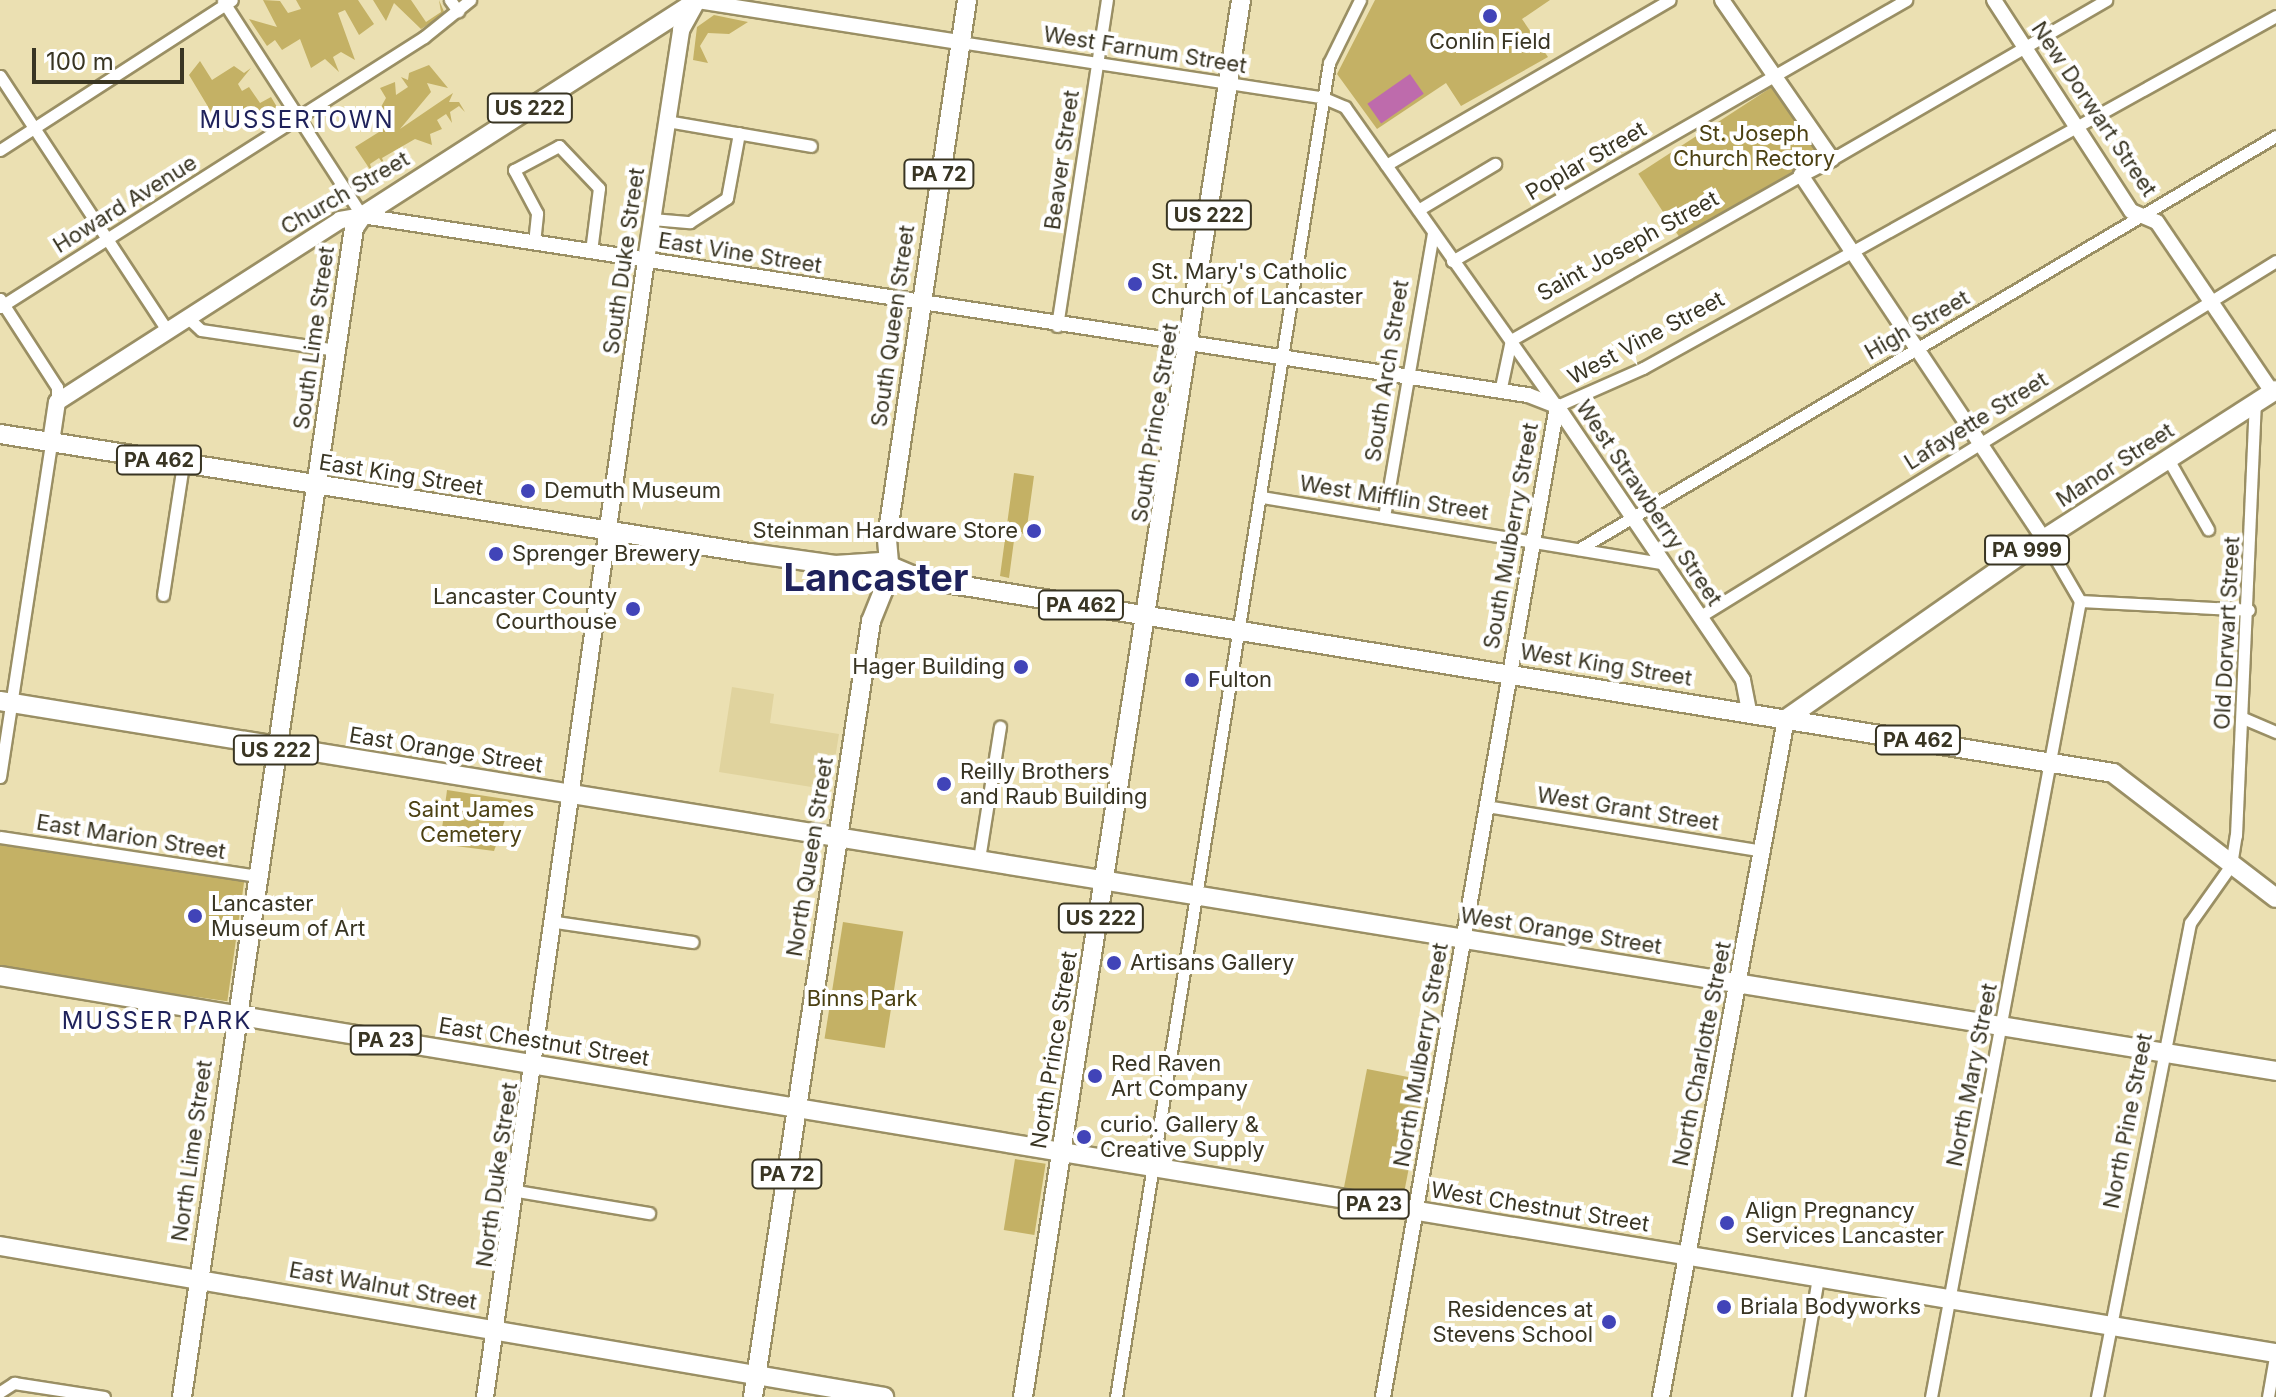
<!DOCTYPE html>
<style>
body{margin:0}
#map{position:relative;width:2276px;height:1397px;overflow:hidden;background:#ebe0b2;font-family:Inter,sans-serif}
div>[style]{position:absolute}
[style*='--x']{left:calc(var(--x)*1px);top:calc(var(--y)*1px);width:calc(var(--w)*1px);rotate:calc(var(--a)*1deg)}
.built>*{inset:0;background:#e0d39e}
.green>*{inset:0;background:#c4b165;transform-origin:0 0}
.water>*{inset:0;background:#be6bac;transform-origin:0 0}
.roads{filter:drop-shadow(2px 0 #9a8f64) drop-shadow(-2px 0 #9a8f64) drop-shadow(0 2px #9a8f64) drop-shadow(0 -2px #9a8f64)}
.minor>*{height:11px;margin:-5.5px;padding:0 5.5px;transform-origin:5.5px;border-radius:5.5px;background:#fff}
.tertiary>*{height:14px;margin:-7px;padding:0 7px;transform-origin:7px;border-radius:7px;background:#fff}
.secondary>*{height:16px;margin:-8px;padding:0 8px;transform-origin:8px;border-radius:8px;background:#fff}
.primary>*{height:18px;margin:-9px;padding:0 9px;transform-origin:9px;border-radius:9px;background:#fff}
.trunk>*{height:18px;margin:-9px;padding:0 9px;transform-origin:9px;border-radius:9px;background:#fff}
.dots>*{width:22px;height:22px;translate:-50% -50%;box-sizing:border-box;border:4px solid #fff;border-radius:50%}
span{translate:-50% -50%;white-space:nowrap;text-align:center;line-height:1.15;-webkit-text-stroke:8px #fff;paint-order:stroke}
.shield-label span{padding:2px 6px;background:#fff;border:2px solid;border-radius:6px;-webkit-text-stroke-width:0}
.shield-label{font-size:20px;color:#393523;font-weight:700}
.poi-label{font-size:22px;color:#393523}
.left{translate:0 -50%;text-align:left}
.right{translate:-100% -50%;text-align:right}
.street-label{font-size:22px;color:#393523}
.park-label{font-size:22px;color:#4c4112}
.neighbourhood-label{font-size:24px;color:#1f225b;letter-spacing:2px}
.town-label{font-size:38px;color:#1f225b;font-weight:700}
.scale{position:absolute;left:32px;top:48px;width:152px;height:36px;box-sizing:border-box;border:4px solid #393523;border-top:0;padding-left:10px;font-size:24px;line-height:28px;white-space:nowrap;color:#393523;-webkit-text-stroke:6px #fff;paint-order:stroke}
</style>
<div id="map">
<div class="built">
<i style="clip-path:polygon(732px 687px,774px 694px,770px 723px,839px 734px,830px 790px,719px 772px)"></i>
</div>
<div class="green">
<i style="clip-path:polygon(263px 0,280px 1px,288px 13px,301px 9px,296px 0,358px 0,374px 24px,359px 35px,345px 10px,338px 13px,355px 60px,341px 52px,333px 57px,339px 72px,325px 59px,311px 68px,300px 39px,282px 50px,275px 40px,267px 46px,249px 19px,277px 27px)"></i>
<i style="clip-path:polygon(373px 0,411px 0,426px 22px,441px 12px,439px 0,445px 14px,421px 29px,394px 3px,386px 21px)"></i>
<i style="clip-path:polygon(1375px 0,1550px 0,1522px 19px,1548px 57px,1461px 106px,1446px 83px,1377px 129px,1337px 74px)"></i>
<i style="clip-path:polygon(714px 15px,748px 22px,729px 34px,708px 33px,700px 46px,708px 63px,693px 60px,697px 27px)"></i>
<i style="clip-path:polygon(200px 61px,212px 80px,234px 66px,244px 73px,251px 68px,238px 84px,242px 91px,249px 87px,260px 103px,271px 97px,277px 107px,253px 117px,260px 128px,249px 117px,222px 130px,189px 75px)"></i>
<i style="clip-path:polygon(429px 65px,448px 88px,427px 83px,431px 92px,400px 129px,453px 93px,449px 102px,459px 102px,465px 112px,459px 106px,450px 112px,452px 123px,446px 114px,437px 120px,442px 129px,430px 134px,432px 145px,415px 139px,382px 158px,386px 168px,379px 158px,370px 164px,373px 174px,355px 147px,379px 132px,367px 113px,381px 121px,377px 114px,386px 98px,380px 88px,395px 82px,396px 95px,408px 87px,401px 77px,408px 80px,409px 73px)"></i>
<i style="left:1775px;top:85px;width:86px;height:163px;rotate:57deg"></i>
<i style="clip-path:polygon(1014px 473px,1034px 476px,1026px 534px,1015px 533px,1009px 578px,1000px 576px)"></i>
<i style="clip-path:polygon(447px 790px,512px 800px,494px 851px,440px 844px)"></i>
<i style="left:0;top:844px;width:247px;height:124px;rotate:8deg"></i>
<i style="left:843px;top:922px;width:61px;height:118px;rotate:9deg"></i>
<i style="left:1367px;top:1069px;width:60px;height:121px;rotate:11deg"></i>
<i style="left:1015px;top:1159px;width:31px;height:72px;rotate:9deg"></i>
</div>
<div class="water">
<i style="left:1410px;top:74px;width:24px;height:52px;rotate:55deg"></i>
</div>
<div class="roads">
<div class="minor">
<i style="--x:450;--y:0;--w:14;--a:54"></i>
<i style="--x:223;--y:1;--w:256;--a:57.1"></i>
<i style="--x:960;--y:42;--w:368;--a:8.7"></i>
<i style="--x:1324;--y:98;--w:23;--a:23"></i>
<i style="--x:1345;--y:107;--w:367;--a:54.7"></i>
<i style="--x:1557;--y:406;--w:94;--a:-23.8"></i>
<i style="--x:1643;--y:368;--w:724;--a:-29.08"></i>
<i style="--x:0;--y:76;--w:304;--a:56.7"></i>
<i style="--x:667;--y:121;--w:146;--a:9.8"></i>
<i style="--x:0;--y:150;--w:276;--a:-32.9"></i>
<i style="--x:1832;--y:159;--w:317;--a:-30.1"></i>
<i style="--x:1386;--y:165;--w:328;--a:-30.2"></i>
<i style="--x:1418;--y:210;--w:90;--a:-30.9"></i>
<i style="--x:652;--y:219;--w:38;--a:5"></i>
<i style="--x:690;--y:222;--w:44;--a:-33"></i>
<i style="--x:727;--y:198;--w:66;--a:-79.5"></i>
<i style="--x:534;--y:243;--w:30;--a:-84"></i>
<i style="--x:537;--y:213;--w:49;--a:-118.1"></i>
<i style="--x:514;--y:170;--w:51;--a:-28.1"></i>
<i style="--x:559;--y:146;--w:58;--a:46.4"></i>
<i style="--x:599;--y:188;--w:64;--a:97.2"></i>
<i style="--x:1452;--y:261;--w:524;--a:-29.89"></i>
<i style="--x:0;--y:299;--w:105;--a:57.1"></i>
<i style="--x:57;--y:387;--w:15;--a:90"></i>
<i style="--x:0;--y:307;--w:503;--a:-32.49"></i>
<i style="--x:424;--y:37;--w:59;--a:-38.8"></i>
<i style="--x:187;--y:317;--w:19;--a:43"></i>
<i style="--x:201;--y:330;--w:137;--a:8.4"></i>
<i style="--x:1057;--y:326;--w:330;--a:-81.3"></i>
<i style="--x:1500;--y:392;--w:53;--a:-78.1"></i>
<i style="--x:1511;--y:340;--w:334;--a:-29.6"></i>
<i style="--x:2168;--y:459;--w:81;--a:60.3"></i>
<i style="--x:1262;--y:497;--w:405;--a:9.4"></i>
<i style="--x:1384;--y:517;--w:288;--a:-80.2"></i>
<i style="--x:1579;--y:549;--w:810;--a:-30.65"></i>
<i style="--x:163;--y:595;--w:133;--a:-81.3"></i>
<i style="--x:2080;--y:601;--w:169;--a:3"></i>
<i style="--x:1699;--y:617;--w:678;--a:-31.67"></i>
<i style="--x:2243;--y:718;--w:36;--a:23"></i>
<i style="--x:0;--y:777;--w:339;--a:-81.3"></i>
<i style="--x:1486;--y:806;--w:281;--a:9.2"></i>
<i style="--x:0;--y:837;--w:260;--a:8.6"></i>
<i style="--x:979;--y:859;--w:134;--a:-81"></i>
<i style="--x:556;--y:922;--w:138;--a:8.3"></i>
<i style="--x:517;--y:1191;--w:134;--a:9.5"></i>
<i style="--x:0;--y:1392;--w:17;--a:-33"></i>
<i style="--x:14;--y:1383;--w:91;--a:8.8"></i>
<i style="--x:1116;--y:1397;--w:1351;--a:-80.93"></i>
<i style="--x:1329;--y:63;--w:70;--a:-63.8"></i>
<i style="--x:1798;--y:1397;--w:121;--a:-80.5"></i>
<i style="--x:1931;--y:1397;--w:810;--a:-79.4"></i>
<i style="--x:2080;--y:601;--w:72;--a:-120.1"></i>
<i style="--x:2097;--y:1397;--w:483;--a:-78.9"></i>
<i style="--x:2190;--y:923;--w:71;--a:-54.7"></i>
<i style="--x:2231;--y:865;--w:30;--a:-81"></i>
<i style="--x:2236;--y:835;--w:431;--a:-87.5"></i>
<i style="--x:2268;--y:1397;--w:47;--a:-80.1"></i>
</div>
<div class="tertiary">
<i style="--x:1722;--y:0;--w:193;--a:55.3"></i>
<i style="--x:1832;--y:159;--w:35;--a:153"></i>
<i style="--x:1801;--y:175;--w:438;--a:56.3"></i>
<i style="--x:1994;--y:0;--w:252;--a:57"></i>
<i style="--x:2131;--y:211;--w:28;--a:23"></i>
<i style="--x:2157;--y:222;--w:205;--a:55.9"></i>
<i style="--x:697;--y:1;--w:266;--a:8.9"></i>
<i style="--x:362;--y:216;--w:1180;--a:8.73"></i>
<i style="--x:1528;--y:395;--w:31;--a:21"></i>
<i style="--x:1557;--y:406;--w:331;--a:55.8"></i>
<i style="--x:1743;--y:680;--w:33;--a:79"></i>
<i style="--x:1383;--y:1397;--w:1006;--a:-80.04"></i>
</div>
<div class="secondary">
<i style="--x:51;--y:442;--w:40;--a:-81.5"></i>
<i style="--x:57;--y:402;--w:336;--a:-32.7"></i>
<i style="--x:340;--y:220;--w:22;--a:-10"></i>
<i style="--x:485;--y:1397;--w:1148;--a:-81.94"></i>
<i style="--x:646;--y:260;--w:233;--a:-81.3"></i>
<i style="--x:681;--y:30;--w:33;--a:-61"></i>
<i style="--x:1661;--y:1397;--w:689;--a:-79.55"></i>
</div>
<div class="primary">
<i style="--x:0;--y:434;--w:759;--a:9.02"></i>
<i style="--x:750;--y:553;--w:86;--a:8"></i>
<i style="--x:835;--y:565;--w:46;--a:-3.7"></i>
<i style="--x:881;--y:562;--w:43;--a:23"></i>
<i style="--x:921;--y:579;--w:1208;--a:9.24"></i>
<i style="--x:2113;--y:773;--w:205;--a:37.5"></i>
<i style="--x:0;--y:701;--w:2306;--a:9.23"></i>
<i style="--x:1786;--y:719;--w:305;--a:-35"></i>
<i style="--x:2036;--y:544;--w:285;--a:-32.7"></i>
<i style="--x:0;--y:976;--w:2307;--a:9.41"></i>
<i style="--x:0;--y:1246;--w:897;--a:9.69"></i>
<i style="--x:753;--y:1397;--w:785;--a:-81.35"></i>
<i style="--x:871;--y:621;--w:51;--a:-68"></i>
<i style="--x:890;--y:574;--w:36;--a:-95"></i>
<i style="--x:887;--y:538;--w:544;--a:-81.54"></i>
</div>
<div class="trunk">
<i style="--x:182;--y:1397;--w:1182;--a:-81.63"></i>
<i style="--x:354;--y:228;--w:14;--a:-56"></i>
<i style="--x:362;--y:216;--w:399;--a:-32.7"></i>
<i style="--x:1023;--y:1397;--w:1414;--a:-81.13"></i>
</div>
</div>
<div class="dots">
<i style="left:1490px;top:16px;background:#4144b8"></i>
<i style="left:1135px;top:284px;background:#4144b8"></i>
<i style="left:528px;top:491px;background:#4144b8"></i>
<i style="left:1034px;top:531px;background:#4144b8"></i>
<i style="left:496px;top:554px;background:#4144b8"></i>
<i style="left:633px;top:609px;background:#4144b8"></i>
<i style="left:1021px;top:667px;background:#4144b8"></i>
<i style="left:1192px;top:680px;background:#4144b8"></i>
<i style="left:944px;top:784px;background:#4144b8"></i>
<i style="left:195px;top:916px;background:#4144b8"></i>
<i style="left:1114px;top:963px;background:#4144b8"></i>
<i style="left:1095px;top:1076px;background:#4144b8"></i>
<i style="left:1084px;top:1137px;background:#4144b8"></i>
<i style="left:1727px;top:1223px;background:#4144b8"></i>
<i style="left:1724px;top:1307px;background:#4144b8"></i>
<i style="left:1609px;top:1322px;background:#4144b8"></i>
</div>
<div class="shield-label">
<span style="left:530px;top:108px">US 222</span>
<span style="left:939px;top:174px">PA 72</span>
<span style="left:1209px;top:215px">US 222</span>
<span style="left:159px;top:460px">PA 462</span>
<span style="left:2027px;top:550px">PA 999</span>
<span style="left:1081px;top:605px">PA 462</span>
<span style="left:1918px;top:740px">PA 462</span>
<span style="left:276px;top:750px">US 222</span>
<span style="left:1101px;top:918px">US 222</span>
<span style="left:386px;top:1040px">PA 23</span>
<span style="left:787px;top:1174px">PA 72</span>
<span style="left:1374px;top:1204px">PA 23</span>
</div>
<div class="poi-label">
<span style="left:1490px;top:42px">Conlin Field</span>
<span class="left" style="left:1151px;top:284px">St. Mary's Catholic<br>Church of Lancaster</span>
<span class="left" style="left:544px;top:491px">Demuth Museum</span>
<span class="right" style="left:1018px;top:531px">Steinman Hardware Store</span>
<span class="left" style="left:512px;top:554px">Sprenger Brewery</span>
<span class="right" style="left:617px;top:609px">Lancaster County<br>Courthouse</span>
<span class="right" style="left:1005px;top:667px">Hager Building</span>
<span class="left" style="left:1208px;top:680px">Fulton</span>
<span class="left" style="left:960px;top:784px">Reilly Brothers<br>and Raub Building</span>
<span class="left" style="left:211px;top:916px">Lancaster<br>Museum of Art</span>
<span class="left" style="left:1130px;top:963px">Artisans Gallery</span>
<span class="left" style="left:1111px;top:1076px">Red Raven<br>Art Company</span>
<span class="left" style="left:1100px;top:1137px">curio. Gallery &amp;<br>Creative Supply</span>
<span class="left" style="left:1745px;top:1223px">Align Pregnancy<br>Services Lancaster</span>
<span class="left" style="left:1740px;top:1307px">Briala Bodyworks</span>
<span class="right" style="left:1593px;top:1322px">Residences at<br>Stevens School</span>
</div>
<div class="street-label">
<span style="left:1145px;top:50px;rotate:9deg">West Farnum Street</span>
<span style="left:2094px;top:109px;rotate:56deg">New Dorwart Street</span>
<span style="left:1062px;top:160px;rotate:-82deg">Beaver Street</span>
<span style="left:1586px;top:161px;rotate:-30deg">Poplar Street</span>
<span style="left:345px;top:193px;rotate:-30deg">Church Street</span>
<span style="left:125px;top:204px;rotate:-32deg">Howard Avenue</span>
<span style="left:1628px;top:246px;rotate:-29deg">Saint Joseph Street</span>
<span style="left:740px;top:253px;rotate:9deg">East Vine Street</span>
<span style="left:624px;top:261px;rotate:-82deg">South Duke Street</span>
<span style="left:1917px;top:325px;rotate:-30deg">High Street</span>
<span style="left:893px;top:326px;rotate:-82deg">South Queen Street</span>
<span style="left:314px;top:338px;rotate:-82deg">South Lime Street</span>
<span style="left:1646px;top:338px;rotate:-28deg">West Vine Street</span>
<span style="left:1387px;top:371px;rotate:-81deg">South Arch Street</span>
<span style="left:1976px;top:421px;rotate:-32deg">Lafayette Street</span>
<span style="left:1155px;top:423px;rotate:-81deg">South Prince Street</span>
<span style="left:2115px;top:465px;rotate:-33deg">Manor Street</span>
<span style="left:401px;top:475px;rotate:9deg">East King Street</span>
<span style="left:1394px;top:498px;rotate:9deg">West Mifflin Street</span>
<span style="left:1649px;top:503px;rotate:56deg">West Strawberry Street</span>
<span style="left:1511px;top:536px;rotate:-80deg">South Mulberry Street</span>
<span style="left:2227px;top:633px;rotate:-87deg">Old Dorwart Street</span>
<span style="left:1606px;top:665px;rotate:9deg">West King Street</span>
<span style="left:446px;top:750px;rotate:9deg">East Orange Street</span>
<span style="left:1628px;top:809px;rotate:9deg">West Grant Street</span>
<span style="left:131px;top:837px;rotate:9deg">East Marion Street</span>
<span style="left:810px;top:857px;rotate:-81deg">North Queen Street</span>
<span style="left:1561px;top:931px;rotate:9deg">West Orange Street</span>
<span style="left:544px;top:1042px;rotate:9deg">East Chestnut Street</span>
<span style="left:1054px;top:1050px;rotate:-81deg">North Prince Street</span>
<span style="left:1702px;top:1054px;rotate:-79deg">North Charlotte Street</span>
<span style="left:1421px;top:1055px;rotate:-80deg">North Mulberry Street</span>
<span style="left:1972px;top:1075px;rotate:-79deg">North Mary Street</span>
<span style="left:2128px;top:1121px;rotate:-79deg">North Pine Street</span>
<span style="left:192px;top:1151px;rotate:-82deg">North Lime Street</span>
<span style="left:497px;top:1175px;rotate:-82deg">North Duke Street</span>
<span style="left:1540px;top:1207px;rotate:9deg">West Chestnut Street</span>
<span style="left:383px;top:1286px;rotate:10deg">East Walnut Street</span>
</div>
<div class="park-label">
<span style="left:1754px;top:146px">St. Joseph<br>Church Rectory</span>
<span style="left:471px;top:822px">Saint James<br>Cemetery</span>
<span style="left:862px;top:999px">Binns Park</span>
</div>
<div class="neighbourhood-label">
<span style="left:297px;top:120px">MUSSERTOWN</span>
<span style="left:157px;top:1021px">MUSSER PARK</span>
</div>
<div class="town-label">
<span style="left:876px;top:578px">Lancaster</span>
</div>
<div class="scale">100 m</div>
</div>
